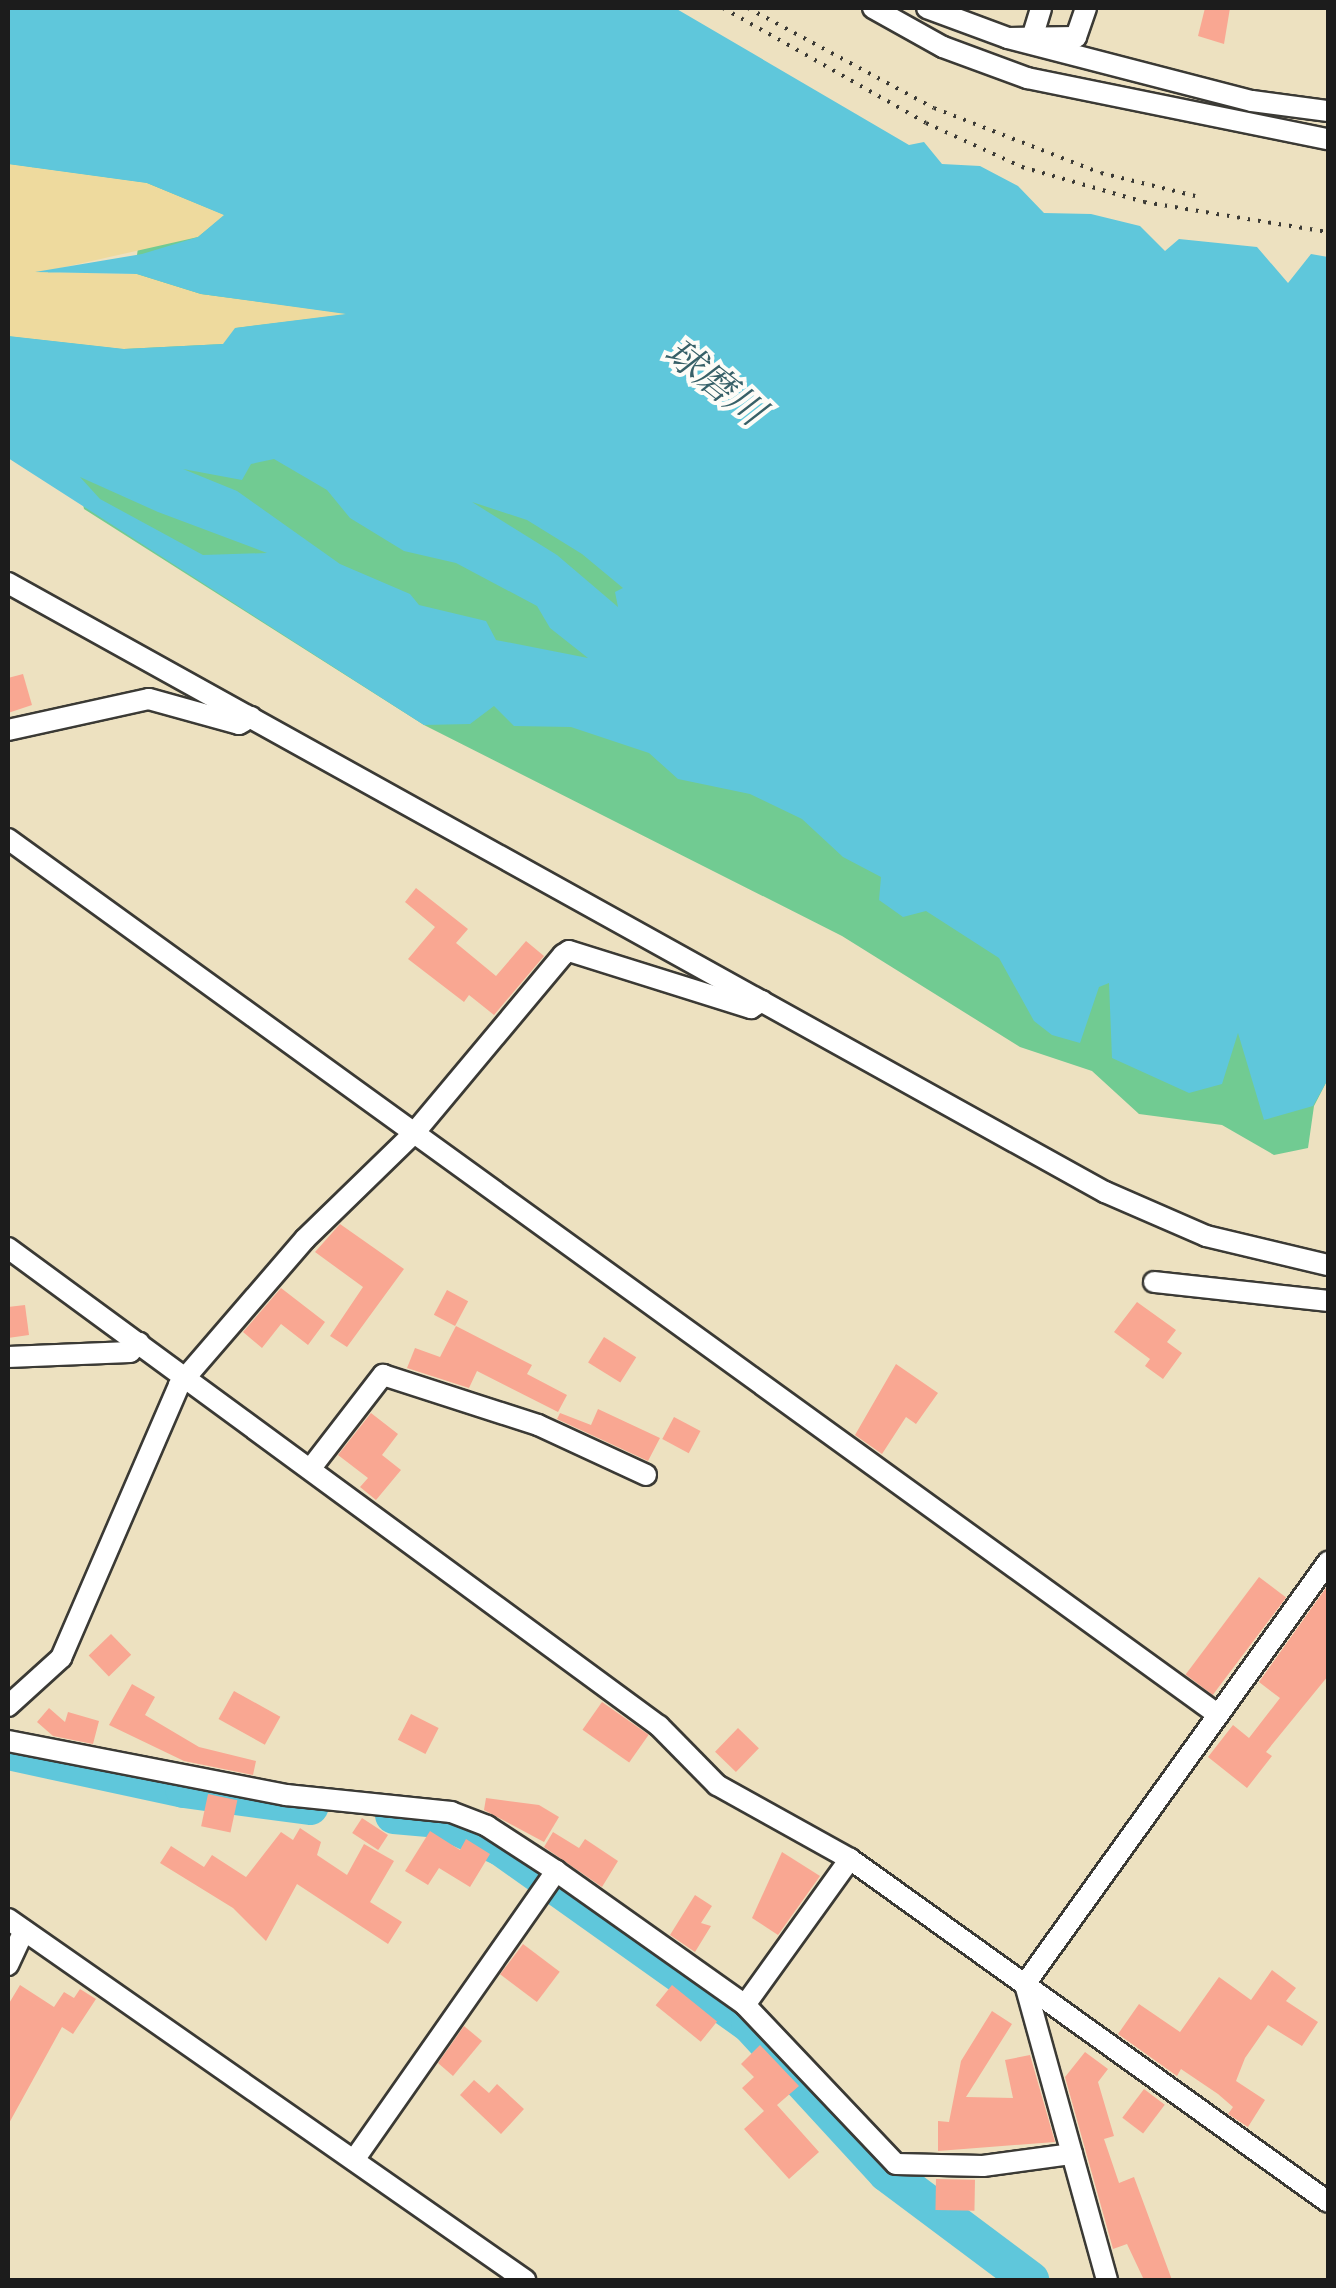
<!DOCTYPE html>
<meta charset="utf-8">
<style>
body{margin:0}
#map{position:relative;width:1336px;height:2288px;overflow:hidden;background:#ede1c0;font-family:Cardo,"Noto Serif JP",serif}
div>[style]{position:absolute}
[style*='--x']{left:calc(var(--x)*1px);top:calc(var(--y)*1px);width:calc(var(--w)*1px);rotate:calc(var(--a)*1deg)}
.green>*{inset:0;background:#71cb92}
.sand>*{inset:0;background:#eeda9e}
.water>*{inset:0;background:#5fc7db}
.river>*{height:38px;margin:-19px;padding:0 19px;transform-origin:19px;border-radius:19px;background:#5fc7db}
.building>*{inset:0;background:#f9a792;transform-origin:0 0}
.path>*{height:4px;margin-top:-2px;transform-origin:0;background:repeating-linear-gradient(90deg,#3b3a35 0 2.5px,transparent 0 10.5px)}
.roads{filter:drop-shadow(2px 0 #3b3a35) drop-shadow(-2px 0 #3b3a35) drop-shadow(0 2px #3b3a35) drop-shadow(0 -2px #3b3a35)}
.minor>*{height:20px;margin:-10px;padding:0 10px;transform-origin:10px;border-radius:10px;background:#fff}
span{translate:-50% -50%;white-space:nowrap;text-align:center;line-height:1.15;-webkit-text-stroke:8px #fdfcf7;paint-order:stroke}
.water-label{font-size:38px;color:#376068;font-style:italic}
.frame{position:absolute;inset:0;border:10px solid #1c1c1c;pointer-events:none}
</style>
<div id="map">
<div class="green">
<i style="clip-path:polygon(8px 8px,1328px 1079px,1314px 1106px,1308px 1148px,1274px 1155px,1222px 1125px,1139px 1114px,1092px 1071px,1020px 1047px,842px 936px,424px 725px,84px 509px,77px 474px,156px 510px,8px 336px,124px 349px,147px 183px,8px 164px)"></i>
</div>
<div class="sand">
<i style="clip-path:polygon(8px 164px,147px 183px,225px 215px,198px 237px,43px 272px,137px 274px,201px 294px,351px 314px,236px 328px,224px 344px,124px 349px,8px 336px)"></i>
</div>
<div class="water">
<i style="clip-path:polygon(evenodd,8px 8px,675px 8px,909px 145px,924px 142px,942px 164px,980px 166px,1018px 186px,1044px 213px,1091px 214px,1140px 226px,1165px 251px,1179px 239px,1257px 247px,1288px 283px,1311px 254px,1328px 257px,1328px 1079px,1313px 1106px,1264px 1120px,1238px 1033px,1222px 1084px,1189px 1093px,1112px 1058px,1109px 983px,1099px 987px,1080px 1043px,1052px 1035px,1034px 1021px,999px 958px,926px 911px,903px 917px,879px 900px,881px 877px,843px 857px,802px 819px,750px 794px,678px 779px,649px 753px,571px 727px,514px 726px,494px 706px,470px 724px,424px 725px,8px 458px,8px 336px,124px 349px,223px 344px,235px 328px,346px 314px,201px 294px,137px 274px,35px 272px,142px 254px,198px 237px,224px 215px,147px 183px,8px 164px,8px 8px,274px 459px,327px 490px,350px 518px,404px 551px,456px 563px,537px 606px,550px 628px,588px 658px,496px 640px,486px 621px,419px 605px,410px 594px,340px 564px,237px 491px,183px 469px,242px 480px,251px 464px,274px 459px,8px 8px,80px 477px,158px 512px,267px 553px,203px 555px,100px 499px,80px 477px,8px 8px,472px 502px,527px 520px,582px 554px,623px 588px,615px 592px,618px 607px,557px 555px,472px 502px)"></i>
</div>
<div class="river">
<i style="--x:8;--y:1751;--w:180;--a:12.2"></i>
<i style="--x:184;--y:1789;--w:127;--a:7.7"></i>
<i style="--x:394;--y:1815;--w:46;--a:5"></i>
<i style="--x:440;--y:1819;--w:67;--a:24.7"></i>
<i style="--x:501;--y:1847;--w:305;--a:35.4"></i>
<i style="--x:750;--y:2024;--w:202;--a:47.4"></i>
<i style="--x:887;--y:2173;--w:179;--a:36.8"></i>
</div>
<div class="building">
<i style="clip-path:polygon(1205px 8px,1230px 8px,1224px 44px,1198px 36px)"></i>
<i style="clip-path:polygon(23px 674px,32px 705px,8px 713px,8px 678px)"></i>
<i style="clip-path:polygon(416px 888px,468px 929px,456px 943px,496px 976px,526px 941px,544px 956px,494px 1015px,469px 995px,464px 1002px,408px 959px,435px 927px,405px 902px)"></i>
<i style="clip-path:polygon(340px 1224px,404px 1269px,347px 1347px,330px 1336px,363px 1287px,315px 1252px)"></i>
<i style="clip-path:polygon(281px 1288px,325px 1322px,308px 1345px,281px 1324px,262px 1348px,243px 1332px)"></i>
<i style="left:447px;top:1290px;width:24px;height:28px;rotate:28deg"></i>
<i style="clip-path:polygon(1137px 1302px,1176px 1330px,1167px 1342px,1182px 1353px,1163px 1379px,1145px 1366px,1150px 1359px,1114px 1332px)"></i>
<i style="clip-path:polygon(25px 1305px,29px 1335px,8px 1338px,8px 1307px)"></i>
<i style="clip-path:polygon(456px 1326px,532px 1365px,527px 1374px,567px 1395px,558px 1412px,477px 1371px,469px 1388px,407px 1368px,415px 1348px,440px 1357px)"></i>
<i style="left:604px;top:1337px;width:38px;height:30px;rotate:32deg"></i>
<i style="clip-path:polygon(896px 1364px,938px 1393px,916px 1424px,906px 1417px,882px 1454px,855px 1435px)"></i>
<i style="clip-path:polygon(598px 1409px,660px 1438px,648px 1461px,557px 1419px,560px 1413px,591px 1425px)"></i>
<i style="clip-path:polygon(371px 1413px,398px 1434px,382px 1455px,401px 1470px,376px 1500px,360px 1487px,368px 1478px,338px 1455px)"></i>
<i style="left:674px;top:1417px;width:30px;height:25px;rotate:28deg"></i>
<i style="left:1259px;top:1577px;width:34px;height:122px;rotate:37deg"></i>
<i style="clip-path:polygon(1328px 1585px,1328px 1676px,1266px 1752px,1272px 1756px,1247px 1788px,1208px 1757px,1233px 1725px,1249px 1738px,1280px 1698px,1259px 1682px)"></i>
<i style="left:111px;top:1634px;width:29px;height:31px;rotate:46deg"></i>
<i style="clip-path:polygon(132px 1684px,155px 1697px,145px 1715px,199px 1747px,256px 1761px,253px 1775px,184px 1761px,109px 1725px)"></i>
<i style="left:234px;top:1691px;width:53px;height:32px;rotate:29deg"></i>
<i style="left:602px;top:1702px;width:57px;height:34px;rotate:35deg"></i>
<i style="clip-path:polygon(49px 1708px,65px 1722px,68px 1712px,99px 1721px,93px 1744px,53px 1736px,37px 1722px)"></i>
<i style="left:411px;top:1714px;width:31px;height:29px;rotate:27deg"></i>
<i style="left:738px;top:1728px;width:29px;height:33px;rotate:44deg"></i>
<i style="left:208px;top:1794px;width:30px;height:33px;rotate:12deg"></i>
<i style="clip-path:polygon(486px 1798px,539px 1805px,559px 1817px,544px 1842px,484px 1810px)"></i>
<i style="left:362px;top:1818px;width:31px;height:18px;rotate:33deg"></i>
<i style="clip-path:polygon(300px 1828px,321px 1842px,317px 1855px,347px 1875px,364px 1844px,394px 1861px,370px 1902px,402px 1922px,388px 1944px,297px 1884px,266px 1941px,233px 1908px,160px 1863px,171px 1846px,204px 1867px,212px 1855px,246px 1877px,281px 1832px,293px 1840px)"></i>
<i style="clip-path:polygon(430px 1831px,460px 1850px,466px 1839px,490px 1854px,470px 1887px,439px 1868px,428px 1885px,405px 1871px)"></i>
<i style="clip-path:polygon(553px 1832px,579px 1848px,585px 1839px,618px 1861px,602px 1887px,544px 1847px)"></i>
<i style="clip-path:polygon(782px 1852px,820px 1876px,778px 1935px,752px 1918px)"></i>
<i style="clip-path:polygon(695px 1895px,712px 1906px,701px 1923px,711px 1926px,695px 1952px,670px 1935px)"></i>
<i style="left:523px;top:1944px;width:46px;height:38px;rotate:37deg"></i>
<i style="clip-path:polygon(1272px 1970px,1296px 1988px,1286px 2001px,1318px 2022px,1302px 2046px,1268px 2025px,1245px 2058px,1236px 2081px,1265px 2100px,1248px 2127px,1228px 2114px,1233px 2107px,1218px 2094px,1181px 2069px,1177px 2076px,1118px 2034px,1139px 2004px,1180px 2032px,1219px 1977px,1251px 2000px)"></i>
<i style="clip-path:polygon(20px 1985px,54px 2007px,64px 1992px,74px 1998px,80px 1989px,96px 1999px,73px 2034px,62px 2027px,8px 2125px,8px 2005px)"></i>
<i style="left:672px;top:1985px;width:58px;height:26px;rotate:39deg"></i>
<i style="clip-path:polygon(992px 2011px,1012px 2024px,966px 2097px,1013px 2098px,1005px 2060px,1030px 2055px,1055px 2142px,938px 2151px,938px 2121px,949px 2122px,961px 2061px)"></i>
<i style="clip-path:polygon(464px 2026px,482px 2041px,453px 2076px,438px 2063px)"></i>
<i style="clip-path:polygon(760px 2045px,799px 2086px,777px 2105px,819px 2152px,789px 2179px,744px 2129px,764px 2111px,742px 2088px,754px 2077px,741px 2064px)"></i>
<i style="clip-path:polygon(1085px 2052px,1108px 2069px,1098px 2082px,1114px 2136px,1104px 2139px,1119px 2183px,1134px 2177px,1172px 2280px,1144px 2280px,1127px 2244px,1113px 2249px,1065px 2077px)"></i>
<i style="clip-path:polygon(474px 2080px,489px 2093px,497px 2084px,524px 2109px,501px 2134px,460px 2095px)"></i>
<i style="left:1144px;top:2089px;width:26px;height:36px;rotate:37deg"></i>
<i style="left:936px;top:2179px;width:39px;height:31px;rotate:1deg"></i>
</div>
<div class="path">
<i style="--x:723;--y:8;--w:233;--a:29.5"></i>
<i style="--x:926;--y:123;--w:106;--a:24.6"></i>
<i style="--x:1022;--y:167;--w:127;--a:16"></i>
<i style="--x:1144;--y:202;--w:186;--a:9.3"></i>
<i style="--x:748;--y:8;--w:211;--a:28.3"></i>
<i style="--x:934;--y:108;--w:179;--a:21.3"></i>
<i style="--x:1101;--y:173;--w:97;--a:13.7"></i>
</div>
<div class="roads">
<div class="minor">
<i style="--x:873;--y:8;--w:80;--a:29.1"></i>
<i style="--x:943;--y:47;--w:90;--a:20.3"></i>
<i style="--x:1027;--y:78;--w:307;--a:11.5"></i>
<i style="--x:927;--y:8;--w:86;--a:20.3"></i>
<i style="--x:1008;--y:38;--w:68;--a:-0.8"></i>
<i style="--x:1076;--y:37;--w:31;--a:-71"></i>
<i style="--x:1008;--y:38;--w:252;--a:14.5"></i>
<i style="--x:1252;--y:101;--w:77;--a:7.5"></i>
<i style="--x:1032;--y:38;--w:31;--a:-73"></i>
<i style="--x:8;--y:583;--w:1255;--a:29.04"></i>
<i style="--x:1105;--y:1192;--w:110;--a:23.5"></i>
<i style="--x:1206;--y:1236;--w:125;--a:13.4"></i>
<i style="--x:8;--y:730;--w:144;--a:-12.4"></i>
<i style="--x:149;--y:699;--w:93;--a:15.5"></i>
<i style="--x:239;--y:724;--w:14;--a:-30"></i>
<i style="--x:8;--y:839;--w:1491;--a:35.89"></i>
<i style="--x:8;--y:1248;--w:808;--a:36.29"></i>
<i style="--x:659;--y:1726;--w:83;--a:45.5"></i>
<i style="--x:717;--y:1785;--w:152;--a:29.1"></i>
<i style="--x:850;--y:1859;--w:588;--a:35.66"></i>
<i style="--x:1154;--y:1282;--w:175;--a:6.2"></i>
<i style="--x:8;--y:1357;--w:122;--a:-2.3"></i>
<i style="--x:130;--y:1352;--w:13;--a:-45"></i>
<i style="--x:311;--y:1468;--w:118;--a:-52.3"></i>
<i style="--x:383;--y:1375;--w:163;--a:17.9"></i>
<i style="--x:538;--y:1425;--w:119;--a:24.8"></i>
<i style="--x:8;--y:1706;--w:72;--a:-42.2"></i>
<i style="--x:61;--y:1658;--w:297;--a:-66.6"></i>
<i style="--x:179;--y:1385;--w:193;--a:-49.2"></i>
<i style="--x:305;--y:1239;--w:153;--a:-44.2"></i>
<i style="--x:415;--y:1132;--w:231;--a:-50.1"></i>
<i style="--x:563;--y:955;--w:7;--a:-34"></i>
<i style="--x:569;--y:951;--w:191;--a:17.4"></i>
<i style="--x:751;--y:1008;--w:13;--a:-32"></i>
<i style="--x:8;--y:1741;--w:283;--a:11"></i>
<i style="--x:286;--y:1795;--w:166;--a:5.9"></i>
<i style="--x:451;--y:1812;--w:39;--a:21"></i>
<i style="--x:487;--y:1826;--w:82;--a:33.1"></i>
<i style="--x:556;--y:1871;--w:232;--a:35.3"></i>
<i style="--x:745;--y:2005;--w:219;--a:46.5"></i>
<i style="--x:896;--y:2164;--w:87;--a:1.3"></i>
<i style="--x:983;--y:2166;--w:90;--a:-7.7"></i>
<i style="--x:8;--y:1919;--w:631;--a:34.93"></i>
<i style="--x:8;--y:1965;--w:38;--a:-65"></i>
<i style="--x:745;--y:2005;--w:180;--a:-54.3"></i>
<i style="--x:354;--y:2160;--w:353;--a:-55"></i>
<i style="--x:1107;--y:2280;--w:307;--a:-105.5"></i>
<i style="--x:1025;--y:1984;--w:520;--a:-54.32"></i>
</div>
</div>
<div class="water-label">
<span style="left:714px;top:383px;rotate:38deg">球磨川</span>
</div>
<div class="frame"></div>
</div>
